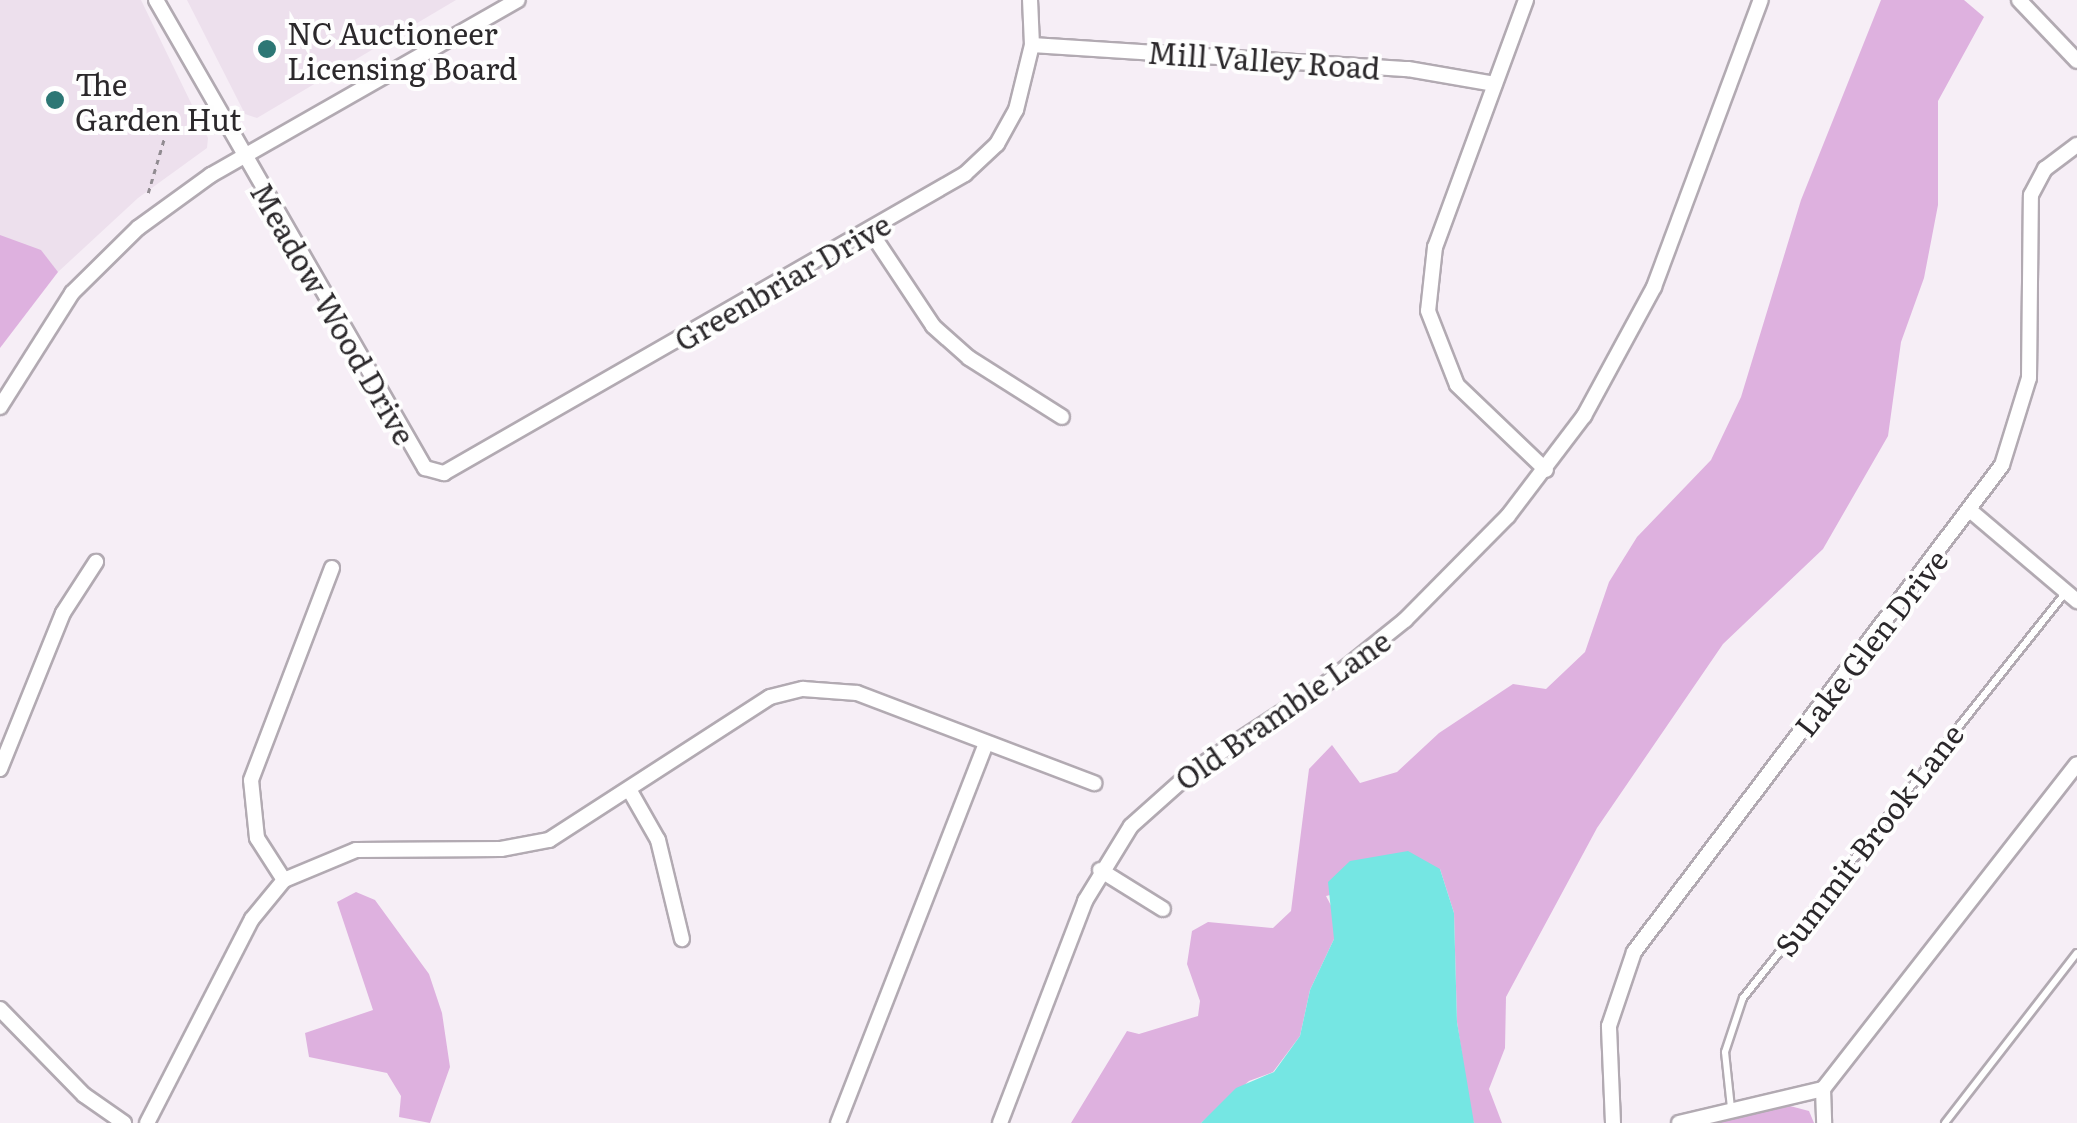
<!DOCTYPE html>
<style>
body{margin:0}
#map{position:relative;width:2077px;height:1123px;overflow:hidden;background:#f6eef6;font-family:Literata,serif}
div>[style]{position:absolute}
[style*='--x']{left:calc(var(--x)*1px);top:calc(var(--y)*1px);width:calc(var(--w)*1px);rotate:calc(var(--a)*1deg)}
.built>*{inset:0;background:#ede0ed}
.green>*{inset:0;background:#deb1df}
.water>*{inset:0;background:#75e6e3}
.path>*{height:2.5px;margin-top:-1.25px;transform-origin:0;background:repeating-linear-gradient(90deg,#918b91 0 5px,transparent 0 10px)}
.roads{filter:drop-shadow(2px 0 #b2aab2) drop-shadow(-2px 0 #b2aab2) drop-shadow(0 2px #b2aab2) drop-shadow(0 -2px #b2aab2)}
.lane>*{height:6px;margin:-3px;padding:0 3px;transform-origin:3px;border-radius:3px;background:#fff}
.street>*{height:14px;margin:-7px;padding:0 7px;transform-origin:7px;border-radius:7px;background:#fff}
.dots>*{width:28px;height:28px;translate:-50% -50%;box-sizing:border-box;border:5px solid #fefefe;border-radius:50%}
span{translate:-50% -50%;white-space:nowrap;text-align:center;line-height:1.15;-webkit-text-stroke:8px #fefefe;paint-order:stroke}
.poi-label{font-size:30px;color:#2b282b}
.left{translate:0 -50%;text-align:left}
.street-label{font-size:30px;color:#2b282b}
</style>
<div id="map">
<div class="built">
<i style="clip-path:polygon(0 0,141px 0,208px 138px,207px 148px,138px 198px,58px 272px,0 249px)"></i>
<i style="clip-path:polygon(187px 0,456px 0,257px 118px,245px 114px)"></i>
</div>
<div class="green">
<i style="clip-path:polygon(1881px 0,1964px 0,1984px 17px,1938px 101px,1938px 205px,1924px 278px,1901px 342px,1888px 436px,1823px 549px,1723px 644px,1597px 828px,1506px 997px,1505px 1048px,1489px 1089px,1502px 1123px,1474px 1123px,1471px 1115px,1457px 1022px,1454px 913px,1440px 869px,1326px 896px,1336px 915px,1334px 939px,1310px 990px,1300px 1036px,1273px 1072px,1249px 1081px,1201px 1123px,1071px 1123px,1127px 1031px,1139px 1034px,1198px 1016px,1200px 1001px,1187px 964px,1192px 931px,1208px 922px,1273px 928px,1291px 911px,1309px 769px,1332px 745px,1360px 783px,1397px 772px,1439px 733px,1513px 684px,1546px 689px,1585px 652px,1609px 582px,1637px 537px,1711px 460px,1741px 397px,1801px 200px)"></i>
<i style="clip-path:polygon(0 235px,41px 250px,58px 272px,0 348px)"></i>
<i style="clip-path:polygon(356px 892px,375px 900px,429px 974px,442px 1013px,450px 1067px,430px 1123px,399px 1117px,401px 1096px,387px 1073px,309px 1057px,305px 1033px,373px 1010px,337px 902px)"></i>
<i style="clip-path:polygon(1790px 1106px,1809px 1111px,1814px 1123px,1717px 1123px)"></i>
</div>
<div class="water">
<i style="clip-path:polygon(1408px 851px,1440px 869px,1454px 913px,1457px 1022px,1474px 1123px,1201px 1123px,1236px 1088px,1274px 1072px,1300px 1036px,1310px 990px,1334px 939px,1328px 882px,1350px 861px)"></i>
</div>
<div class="path">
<i style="--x:96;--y:120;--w:22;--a:13"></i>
<i style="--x:148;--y:193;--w:56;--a:-73.5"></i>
</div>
<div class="roads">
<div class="lane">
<i style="--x:1731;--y:1108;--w:56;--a:-96.1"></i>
<i style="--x:1725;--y:1052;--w:57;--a:-71.6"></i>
<i style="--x:1743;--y:998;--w:519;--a:-51.5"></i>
<i style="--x:1945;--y:1123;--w:215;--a:-52.2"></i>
</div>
<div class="street">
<i style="--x:156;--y:0;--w:540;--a:60.11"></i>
<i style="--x:425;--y:468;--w:20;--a:15"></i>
<i style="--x:444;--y:473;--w:601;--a:-29.85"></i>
<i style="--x:965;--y:174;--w:44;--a:-43.2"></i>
<i style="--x:997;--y:144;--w:39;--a:-61"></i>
<i style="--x:1016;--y:110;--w:67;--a:-76.2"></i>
<i style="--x:1032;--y:45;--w:45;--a:-92.5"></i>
<i style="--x:1526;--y:0;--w:263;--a:110.2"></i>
<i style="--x:1435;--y:247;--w:64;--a:96.2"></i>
<i style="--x:1428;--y:311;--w:79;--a:68.6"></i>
<i style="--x:1457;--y:385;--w:123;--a:43.7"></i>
<i style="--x:2019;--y:0;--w:84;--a:46.4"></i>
<i style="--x:1032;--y:45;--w:377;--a:3.7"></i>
<i style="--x:1408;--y:69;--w:88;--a:9.8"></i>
<i style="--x:870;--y:231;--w:114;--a:56.4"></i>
<i style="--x:933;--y:326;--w:48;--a:41.6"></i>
<i style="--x:969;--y:358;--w:110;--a:32.4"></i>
<i style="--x:0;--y:407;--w:135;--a:-57.7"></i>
<i style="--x:72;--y:293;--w:93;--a:-44.6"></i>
<i style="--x:138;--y:228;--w:90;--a:-36"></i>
<i style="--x:211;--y:175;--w:353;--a:-29.7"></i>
<i style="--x:1972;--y:512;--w:138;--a:40.3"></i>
<i style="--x:0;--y:769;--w:168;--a:-68"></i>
<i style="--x:63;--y:613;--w:61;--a:-57.1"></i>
<i style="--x:630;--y:791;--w:56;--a:60.3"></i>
<i style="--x:658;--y:840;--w:102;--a:76.4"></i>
<i style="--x:1100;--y:870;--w:74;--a:31.8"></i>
<i style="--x:284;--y:880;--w:50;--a:-122.7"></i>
<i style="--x:257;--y:838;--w:58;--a:-95.9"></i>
<i style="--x:251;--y:780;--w:227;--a:-69.1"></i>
<i style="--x:0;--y:1009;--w:120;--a:45.7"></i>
<i style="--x:84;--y:1095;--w:49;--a:35"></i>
<i style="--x:1823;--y:1089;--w:412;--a:-52"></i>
<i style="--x:1823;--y:1089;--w:34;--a:88"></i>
<i style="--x:147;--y:1123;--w:229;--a:-62.8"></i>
<i style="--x:252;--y:919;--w:50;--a:-50.6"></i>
<i style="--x:284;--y:880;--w:78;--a:-22.6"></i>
<i style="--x:356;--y:850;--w:145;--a:-0.4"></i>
<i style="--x:501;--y:849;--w:49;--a:-10.6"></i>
<i style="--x:549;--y:840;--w:263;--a:-32.9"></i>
<i style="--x:770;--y:697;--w:34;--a:-14"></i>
<i style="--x:803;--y:689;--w:54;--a:4.2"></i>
<i style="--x:857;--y:693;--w:254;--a:20.8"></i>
<i style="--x:838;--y:1123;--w:408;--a:-68.7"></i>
<i style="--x:1000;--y:1123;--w:238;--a:-69"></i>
<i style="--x:1085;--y:901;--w:88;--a:-58.5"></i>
<i style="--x:1131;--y:826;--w:86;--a:-41.7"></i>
<i style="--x:1195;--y:769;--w:159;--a:-33.2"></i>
<i style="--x:1328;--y:682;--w:99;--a:-38.8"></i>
<i style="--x:1405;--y:620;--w:146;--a:-45.3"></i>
<i style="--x:1508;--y:516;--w:126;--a:-52.8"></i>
<i style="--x:1584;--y:416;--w:147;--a:-61.5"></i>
<i style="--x:1654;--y:287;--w:306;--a:-69.6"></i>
<i style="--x:1613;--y:1123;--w:97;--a:-92.4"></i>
<i style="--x:1609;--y:1026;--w:78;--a:-71.3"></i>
<i style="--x:1634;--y:952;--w:610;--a:-52.92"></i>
<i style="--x:2002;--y:465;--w:91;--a:-72.8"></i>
<i style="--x:2029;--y:378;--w:183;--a:-89.4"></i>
<i style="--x:2031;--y:195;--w:30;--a:-62"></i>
<i style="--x:2045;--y:169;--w:40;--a:-37"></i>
<i style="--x:1679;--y:1123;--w:148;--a:-13.3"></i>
</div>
</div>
<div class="dots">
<i style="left:267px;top:49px;background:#2d7775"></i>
<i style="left:55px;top:100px;background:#2d7775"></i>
</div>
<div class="poi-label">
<span class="left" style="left:287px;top:49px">NC Auctioneer<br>Licensing Board</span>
<span class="left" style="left:75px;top:100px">The<br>Garden Hut</span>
</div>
<div class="street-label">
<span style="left:1264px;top:59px;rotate:4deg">Mill Valley Road</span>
<span style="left:782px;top:281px;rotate:-30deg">Greenbriar Drive</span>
<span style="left:334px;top:313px;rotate:60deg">Meadow Wood Drive</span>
<span style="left:1870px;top:642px;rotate:-52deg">Lake Glen Drive</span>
<span style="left:1282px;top:709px;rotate:-35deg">Old Bramble Lane</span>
<span style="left:1868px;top:839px;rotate:-52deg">Summit Brook Lane</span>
</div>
</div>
